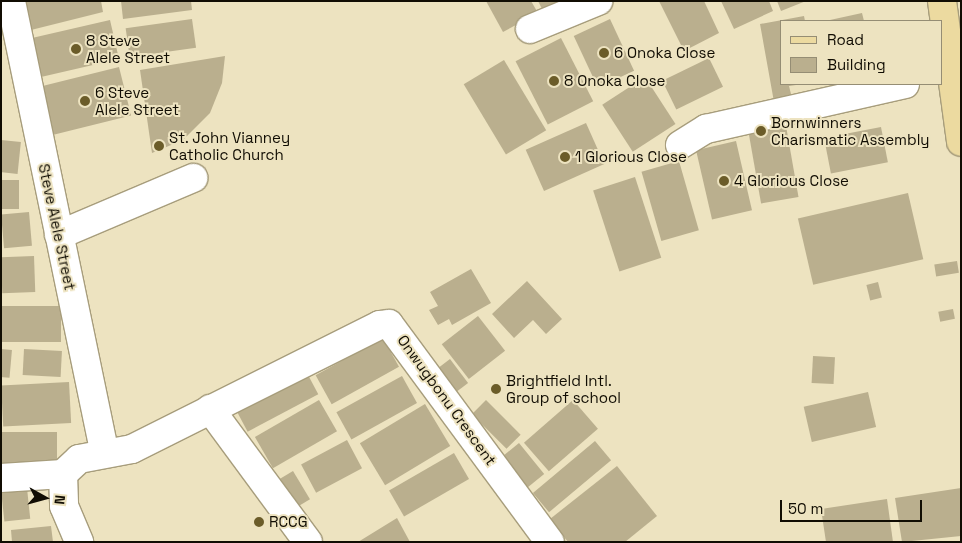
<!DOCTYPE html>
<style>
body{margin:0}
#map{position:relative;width:962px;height:543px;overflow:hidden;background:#ede3c0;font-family:"Space Grotesk",sans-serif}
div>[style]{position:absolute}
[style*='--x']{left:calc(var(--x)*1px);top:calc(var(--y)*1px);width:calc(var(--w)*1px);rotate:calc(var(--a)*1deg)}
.building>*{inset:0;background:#baaf8e;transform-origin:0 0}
.roads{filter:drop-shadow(1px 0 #a79d7c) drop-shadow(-1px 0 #a79d7c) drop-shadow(0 1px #a79d7c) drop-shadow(0 -1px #a79d7c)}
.minor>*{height:28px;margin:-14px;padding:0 14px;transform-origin:14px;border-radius:14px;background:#fff}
.major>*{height:28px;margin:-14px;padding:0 14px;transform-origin:14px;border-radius:14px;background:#ecdaa0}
.dots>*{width:14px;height:14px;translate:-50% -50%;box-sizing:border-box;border:2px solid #ede3c0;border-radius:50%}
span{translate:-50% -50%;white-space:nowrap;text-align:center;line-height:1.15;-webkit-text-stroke:4px #ede3c0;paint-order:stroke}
.poi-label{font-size:15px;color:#110d03}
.left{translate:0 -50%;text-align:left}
.street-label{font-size:15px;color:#110d03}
.frame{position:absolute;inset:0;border:2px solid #110d03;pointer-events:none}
.legend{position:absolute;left:780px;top:20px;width:162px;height:65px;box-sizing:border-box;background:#ede3c0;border:1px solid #958d74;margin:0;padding:6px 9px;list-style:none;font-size:15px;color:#110d03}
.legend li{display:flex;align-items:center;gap:10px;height:25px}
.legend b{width:25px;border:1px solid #958d74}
.north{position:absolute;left:20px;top:473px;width:50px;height:50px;-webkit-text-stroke:4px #ede3c0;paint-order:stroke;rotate:97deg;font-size:14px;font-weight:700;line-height:20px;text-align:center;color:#110d03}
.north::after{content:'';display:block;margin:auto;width:18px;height:22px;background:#110d03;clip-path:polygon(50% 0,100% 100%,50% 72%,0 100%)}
.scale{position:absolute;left:780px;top:500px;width:142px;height:22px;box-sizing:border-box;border:2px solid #110d03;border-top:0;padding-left:6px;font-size:15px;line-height:18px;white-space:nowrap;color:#110d03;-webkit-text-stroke:4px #ede3c0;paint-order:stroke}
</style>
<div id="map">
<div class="building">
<i style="clip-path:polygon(25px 1px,101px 1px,103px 12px,31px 30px)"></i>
<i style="clip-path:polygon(121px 1px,191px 1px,192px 10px,123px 19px)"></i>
<i style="clip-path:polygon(486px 1px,531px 1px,538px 13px,503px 32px)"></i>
<i style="clip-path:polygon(538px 1px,565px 1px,544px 13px)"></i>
<i style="clip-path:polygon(659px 1px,704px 1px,719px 33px,684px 51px)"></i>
<i style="clip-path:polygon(721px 1px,769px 1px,773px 11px,734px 29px)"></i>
<i style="clip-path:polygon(777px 1px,806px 1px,781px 11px)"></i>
<i style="clip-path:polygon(862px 13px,864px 21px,830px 21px,830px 20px)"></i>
<i style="clip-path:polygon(804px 16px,805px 21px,781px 21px,781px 84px,796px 85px,789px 86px,792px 98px,774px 102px,760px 24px)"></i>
<i style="left:192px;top:19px;width:29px;height:67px;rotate:82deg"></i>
<i style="left:610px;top:19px;width:57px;height:40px;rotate:65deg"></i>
<i style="left:110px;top:20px;width:40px;height:79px;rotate:77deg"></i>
<i style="left:561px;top:38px;width:71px;height:51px;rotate:63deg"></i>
<i style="clip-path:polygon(225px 56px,222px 83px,210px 113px,183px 140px,152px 153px,140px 70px)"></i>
<i style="left:709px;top:58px;width:32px;height:52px;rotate:64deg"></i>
<i style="left:504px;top:60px;width:82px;height:47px;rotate:59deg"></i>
<i style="left:119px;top:67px;width:50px;height:82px;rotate:76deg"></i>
<i style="left:645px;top:77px;width:56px;height:51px;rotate:57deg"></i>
<i style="left:586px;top:123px;width:45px;height:66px;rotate:66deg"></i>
<i style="left:786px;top:126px;width:72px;height:38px;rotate:80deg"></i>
<i style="left:881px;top:127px;width:36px;height:58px;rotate:79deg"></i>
<i style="left:1px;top:140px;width:20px;height:32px;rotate:6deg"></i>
<i style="left:736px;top:141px;width:71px;height:41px;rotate:77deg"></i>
<i style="left:679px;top:161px;width:72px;height:39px;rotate:74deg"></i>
<i style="left:635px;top:177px;width:85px;height:44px;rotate:72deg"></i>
<i style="left:1px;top:180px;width:18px;height:29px"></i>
<i style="left:908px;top:193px;width:68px;height:113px;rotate:77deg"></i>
<i style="left:29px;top:212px;width:34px;height:28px;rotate:85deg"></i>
<i style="left:34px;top:256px;width:36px;height:33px;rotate:88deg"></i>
<i style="left:957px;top:261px;width:12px;height:23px;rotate:81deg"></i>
<i style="clip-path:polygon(471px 269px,491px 303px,452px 325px,449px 319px,438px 325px,429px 310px,438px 306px,430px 292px)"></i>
<i style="clip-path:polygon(527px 281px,562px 319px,546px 334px,533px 320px,514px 338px,492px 314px)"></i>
<i style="left:878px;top:282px;width:16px;height:12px;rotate:76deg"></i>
<i style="left:1px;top:306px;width:60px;height:36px"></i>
<i style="left:953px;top:309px;width:10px;height:15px;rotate:79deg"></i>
<i style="left:478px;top:316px;width:44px;height:46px;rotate:52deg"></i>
<i style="left:383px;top:338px;width:33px;height:77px;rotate:61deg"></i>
<i style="left:1px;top:349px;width:11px;height:28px;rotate:5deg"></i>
<i style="left:24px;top:349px;width:38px;height:26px;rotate:3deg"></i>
<i style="left:813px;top:356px;width:22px;height:27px;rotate:3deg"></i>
<i style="left:450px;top:359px;width:30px;height:14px;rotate:53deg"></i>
<i style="left:307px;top:373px;width:24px;height:80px;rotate:62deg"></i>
<i style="left:402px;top:376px;width:31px;height:75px;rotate:61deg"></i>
<i style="left:69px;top:382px;width:41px;height:68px;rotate:87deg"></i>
<i style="left:868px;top:392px;width:36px;height:66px;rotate:77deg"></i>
<i style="left:319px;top:400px;width:36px;height:74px;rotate:60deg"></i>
<i style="left:486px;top:400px;width:49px;height:20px;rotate:45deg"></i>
<i style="left:573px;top:400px;width:38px;height:65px;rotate:49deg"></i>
<i style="left:425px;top:404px;width:49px;height:76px;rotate:59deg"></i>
<i style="left:57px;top:432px;width:35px;height:56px;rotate:90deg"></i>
<i style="left:347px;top:440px;width:32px;height:52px;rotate:62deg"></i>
<i style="left:595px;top:441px;width:25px;height:81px;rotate:50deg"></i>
<i style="left:519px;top:443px;width:40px;height:21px;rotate:51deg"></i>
<i style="left:454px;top:453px;width:30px;height:75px;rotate:60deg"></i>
<i style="clip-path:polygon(617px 466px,657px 516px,625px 542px,568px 542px,550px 519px)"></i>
<i style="left:293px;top:471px;width:33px;height:20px;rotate:59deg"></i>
<i style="left:27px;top:488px;width:31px;height:26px;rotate:84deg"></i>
<i style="clip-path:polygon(961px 488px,961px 536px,902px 542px,895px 498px)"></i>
<i style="clip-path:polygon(887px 499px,893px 542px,826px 542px,821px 509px)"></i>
<i style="clip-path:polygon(397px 518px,410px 542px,358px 542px)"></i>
<i style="clip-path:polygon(51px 526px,53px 542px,12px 542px,11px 530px)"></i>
</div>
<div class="roads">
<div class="minor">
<i style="--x:11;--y:1;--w:460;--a:78.3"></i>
<i style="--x:530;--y:29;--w:74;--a:-22.4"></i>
<i style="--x:680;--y:145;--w:31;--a:-32"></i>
<i style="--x:706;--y:129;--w:204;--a:-12.7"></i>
<i style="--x:59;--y:235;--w:146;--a:-23"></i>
<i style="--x:210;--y:409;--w:165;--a:53.6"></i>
<i style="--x:63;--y:474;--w:22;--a:-43"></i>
<i style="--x:79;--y:459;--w:54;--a:-10.7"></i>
<i style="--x:132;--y:449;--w:277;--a:-26.6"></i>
<i style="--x:380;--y:325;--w:9;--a:-6"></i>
<i style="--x:389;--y:324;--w:271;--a:53.6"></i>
<i style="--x:63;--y:474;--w:32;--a:88"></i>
<i style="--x:64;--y:506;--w:39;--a:67"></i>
<i style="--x:1;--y:478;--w:62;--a:-3.7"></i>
</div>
<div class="major">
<i style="--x:942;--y:1;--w:142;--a:82.3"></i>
</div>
</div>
<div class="dots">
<i style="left:76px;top:49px;background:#6b5c29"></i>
<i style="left:604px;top:53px;background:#6b5c29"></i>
<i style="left:554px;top:81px;background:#6b5c29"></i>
<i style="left:85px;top:101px;background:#6b5c29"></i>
<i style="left:761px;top:131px;background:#6b5c29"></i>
<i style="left:159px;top:146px;background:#6b5c29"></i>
<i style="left:565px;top:157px;background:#6b5c29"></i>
<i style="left:724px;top:181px;background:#6b5c29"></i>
<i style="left:496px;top:389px;background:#6b5c29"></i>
<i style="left:259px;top:522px;background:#6b5c29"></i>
</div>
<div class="poi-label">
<span class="left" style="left:86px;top:49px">8 Steve<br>Alele Street</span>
<span class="left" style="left:614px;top:53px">6 Onoka Close</span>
<span class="left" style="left:564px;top:81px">8 Onoka Close</span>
<span class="left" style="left:95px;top:101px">6 Steve<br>Alele Street</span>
<span class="left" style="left:771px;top:131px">Bornwinners<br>Charismatic Assembly</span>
<span class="left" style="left:169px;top:146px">St. John Vianney<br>Catholic Church</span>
<span class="left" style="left:575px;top:157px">1 Glorious Close</span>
<span class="left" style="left:734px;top:181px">4 Glorious Close</span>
<span class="left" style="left:506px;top:389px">Brightfield Intl.<br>Group of school</span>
<span class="left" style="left:269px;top:522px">RCCG</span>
</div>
<div class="street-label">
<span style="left:57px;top:227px;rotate:78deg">Steve Alele Street</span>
<span style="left:447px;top:400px;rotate:54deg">Onwugbonu Crescent</span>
</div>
<div class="frame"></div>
<ul class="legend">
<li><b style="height:6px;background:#ecdaa0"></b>Road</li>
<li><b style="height:14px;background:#baaf8e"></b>Building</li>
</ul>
<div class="north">N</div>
<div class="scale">50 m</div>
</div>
